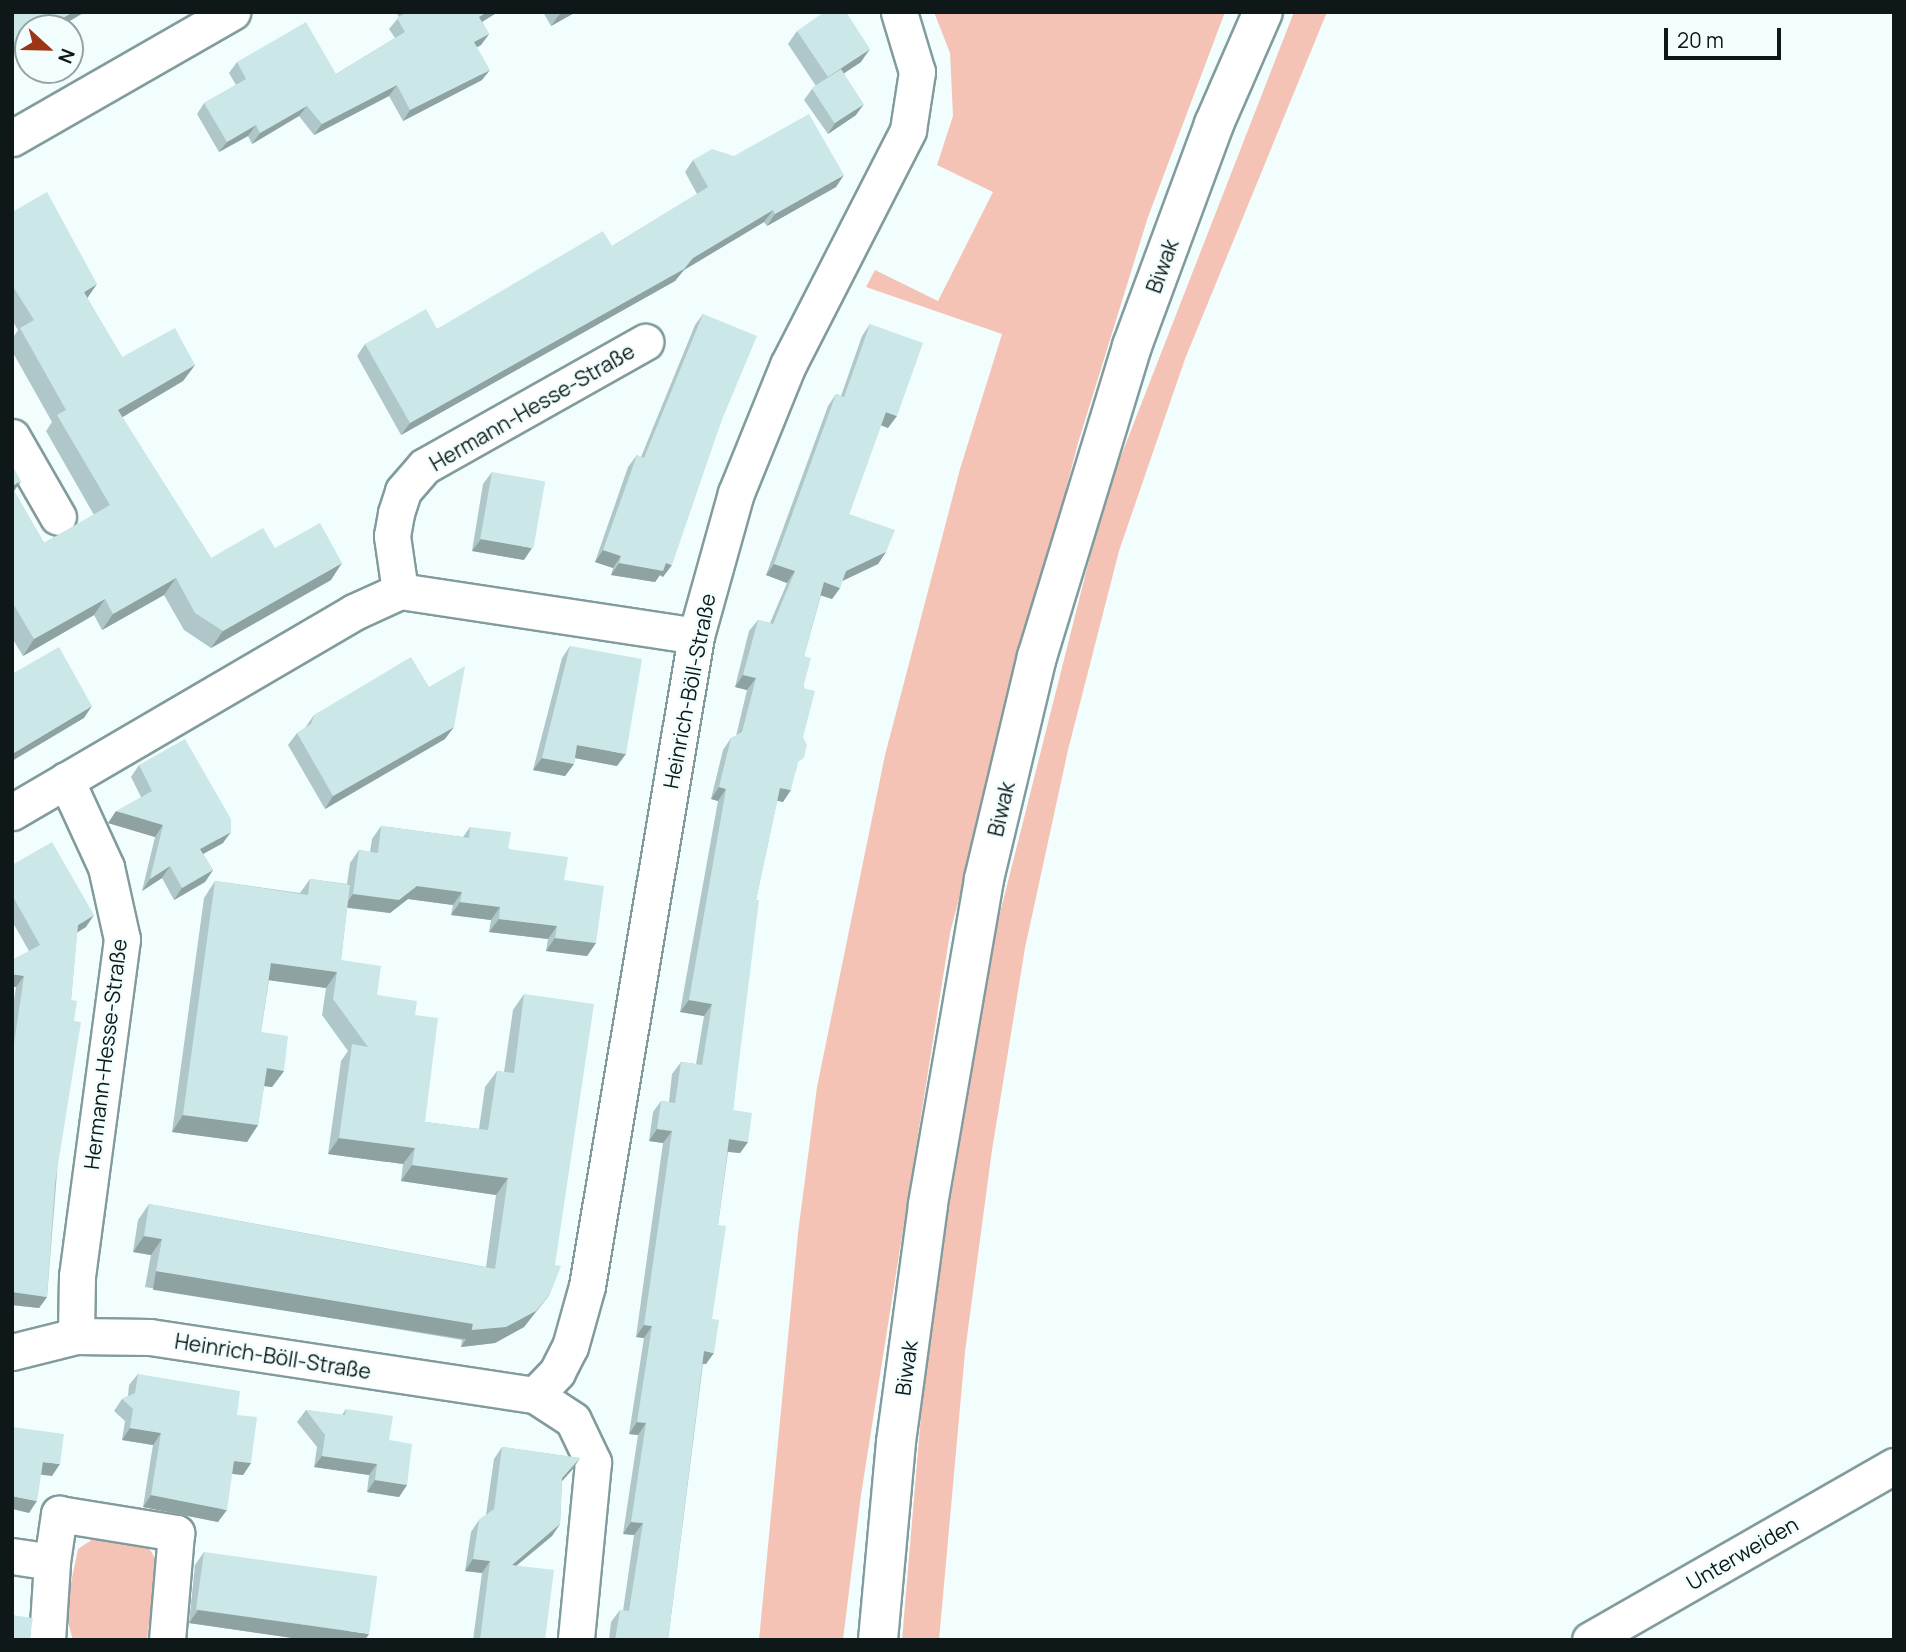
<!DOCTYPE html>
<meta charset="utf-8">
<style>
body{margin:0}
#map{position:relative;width:1906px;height:1652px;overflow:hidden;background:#f2fefe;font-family:Manrope,sans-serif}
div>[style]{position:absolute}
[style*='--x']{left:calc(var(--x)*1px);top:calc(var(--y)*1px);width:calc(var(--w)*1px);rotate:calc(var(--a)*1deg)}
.green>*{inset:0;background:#f5c3b5}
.roads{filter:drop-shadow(2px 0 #829c9e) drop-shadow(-2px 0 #829c9e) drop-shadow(0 2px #829c9e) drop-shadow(0 -2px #829c9e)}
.minor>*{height:35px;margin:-17.5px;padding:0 17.5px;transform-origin:17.5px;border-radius:17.5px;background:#fff}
.tertiary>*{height:38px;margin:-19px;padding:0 19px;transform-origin:19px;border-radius:19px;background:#fff}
.wall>*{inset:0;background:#afc7c8}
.shaded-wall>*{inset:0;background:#8ea2a2;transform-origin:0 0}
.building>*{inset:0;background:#cbe7e8;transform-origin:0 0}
span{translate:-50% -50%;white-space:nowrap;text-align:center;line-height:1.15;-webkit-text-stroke:5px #f2fefe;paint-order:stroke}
.street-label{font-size:21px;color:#0e1818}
.frame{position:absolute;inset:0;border:14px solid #0e1818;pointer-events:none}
.north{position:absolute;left:14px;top:14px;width:70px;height:70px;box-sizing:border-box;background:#f2fefe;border:2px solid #97a2a2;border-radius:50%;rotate:112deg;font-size:19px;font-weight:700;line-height:28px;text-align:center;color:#0e1818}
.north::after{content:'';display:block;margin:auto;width:24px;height:32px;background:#9c3416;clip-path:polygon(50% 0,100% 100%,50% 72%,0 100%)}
.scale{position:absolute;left:1664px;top:28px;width:117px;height:32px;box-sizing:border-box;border:4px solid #0e1818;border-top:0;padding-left:9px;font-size:21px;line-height:24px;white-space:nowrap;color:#0e1818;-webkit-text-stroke:5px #f2fefe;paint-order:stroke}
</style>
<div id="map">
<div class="green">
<i style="clip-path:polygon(934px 12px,1225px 12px,1148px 217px,1078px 443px,950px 933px,861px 1495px,843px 1640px,759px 1640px,798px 1233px,817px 1087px,885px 755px,960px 469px,1002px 334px,866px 287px,875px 270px,938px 301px,993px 192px,937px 165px,953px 116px,950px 53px)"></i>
<i style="clip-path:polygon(1294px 12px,1327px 12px,1185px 359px,1119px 551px,1068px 750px,1025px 948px,992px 1150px,965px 1352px,939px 1640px,902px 1640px,928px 1333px,996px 929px,1105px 497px)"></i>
<i style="clip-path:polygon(112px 1536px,147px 1545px,157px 1561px,147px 1640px,73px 1640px,65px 1612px,78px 1549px,93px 1539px)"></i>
</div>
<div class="roads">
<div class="minor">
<i style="--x:12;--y:138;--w:254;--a:-29.8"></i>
<i style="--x:12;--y:437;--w:92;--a:60.1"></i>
<i style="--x:400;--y:591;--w:56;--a:-98.3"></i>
<i style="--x:392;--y:536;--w:23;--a:-80"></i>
<i style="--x:396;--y:513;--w:23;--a:-72"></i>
<i style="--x:403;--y:491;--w:33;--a:-49"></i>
<i style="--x:425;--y:466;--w:253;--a:-29.4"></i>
<i style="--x:66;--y:780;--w:96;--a:65.3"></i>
<i style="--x:106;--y:867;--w:74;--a:77.5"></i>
<i style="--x:122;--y:939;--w:340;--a:97.6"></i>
<i style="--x:77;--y:1276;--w:60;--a:91"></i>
<i style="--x:12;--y:812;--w:396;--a:-30.3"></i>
<i style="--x:354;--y:612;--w:51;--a:-24.5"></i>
<i style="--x:400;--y:591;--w:299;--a:8.6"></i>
<i style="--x:12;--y:1352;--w:66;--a:-14"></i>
<i style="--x:76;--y:1336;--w:74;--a:0.8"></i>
<i style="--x:150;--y:1337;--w:389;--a:8.6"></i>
<i style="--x:535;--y:1395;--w:45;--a:33.3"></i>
<i style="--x:573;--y:1420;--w:47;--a:64.5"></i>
<i style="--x:593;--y:1462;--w:179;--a:95.5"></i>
<i style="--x:535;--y:1395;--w:32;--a:-46"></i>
<i style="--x:557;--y:1372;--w:28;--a:-63"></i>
<i style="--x:570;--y:1347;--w:63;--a:-74.4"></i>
<i style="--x:587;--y:1286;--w:659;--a:-80.48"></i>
<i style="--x:696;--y:636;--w:148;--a:-74.4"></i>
<i style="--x:736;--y:493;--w:138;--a:-67.9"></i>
<i style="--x:788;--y:365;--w:264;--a:-62.9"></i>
<i style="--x:908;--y:130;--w:59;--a:-81.2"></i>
<i style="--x:917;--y:72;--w:63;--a:-106.7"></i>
<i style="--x:12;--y:1556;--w:40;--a:8.5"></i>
<i style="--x:52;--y:1562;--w:49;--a:-81.7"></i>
<i style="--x:59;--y:1514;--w:119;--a:9.2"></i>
<i style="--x:176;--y:1533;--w:107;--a:94.8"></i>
<i style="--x:47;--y:1640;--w:78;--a:-86.3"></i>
<i style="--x:1590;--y:1640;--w:350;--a:-29.8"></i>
</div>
<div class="tertiary">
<i style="--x:878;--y:1640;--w:199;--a:-84.8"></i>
<i style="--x:896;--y:1442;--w:240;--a:-82.3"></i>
<i style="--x:928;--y:1204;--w:330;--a:-80.2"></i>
<i style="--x:984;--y:879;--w:228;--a:-76.6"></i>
<i style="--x:1037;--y:657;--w:325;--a:-73"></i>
<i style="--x:1132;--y:346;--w:237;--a:-69.7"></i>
<i style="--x:1214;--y:124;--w:122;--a:-66.4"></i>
</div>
</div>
<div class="wall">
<i style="clip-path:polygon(396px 12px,498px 12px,482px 22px,489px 34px,481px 45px,477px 47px,482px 80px,403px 121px,389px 96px,314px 135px,299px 116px,252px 144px,248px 136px,219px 152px,197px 114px,204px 103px,236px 85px,229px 73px,237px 62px,336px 74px,395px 38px,389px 29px,399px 17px)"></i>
<i style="clip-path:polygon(543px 12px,576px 12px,551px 26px)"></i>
<i style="clip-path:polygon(797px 31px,861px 62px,844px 73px,856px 115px,828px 134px,804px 100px,812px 89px,816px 86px,788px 44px)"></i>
<i style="clip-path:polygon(693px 160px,836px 187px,767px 226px,764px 222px,684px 270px,675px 281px,401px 435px,357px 356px,365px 344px,437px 329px,612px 246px,697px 194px,685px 172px)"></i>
<i style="clip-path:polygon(12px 212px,87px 298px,122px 357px,195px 365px,183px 381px,122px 417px,211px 558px,275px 548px,331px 580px,211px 648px,184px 630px,164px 595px,102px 630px,94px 615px,23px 656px,12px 638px,12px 465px,14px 491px,44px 543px,94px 515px,46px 431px,52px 422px,12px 351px,12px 339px,18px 330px,12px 320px)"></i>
<i style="clip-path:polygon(703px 314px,721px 422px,663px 577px,660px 575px,655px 582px,611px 575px,613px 568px,595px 562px,628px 467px,637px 455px,641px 457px,695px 325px)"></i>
<i style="clip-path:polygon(870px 324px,888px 428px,881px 425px,849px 514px,886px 552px,878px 564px,842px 581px,840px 588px,832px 599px,821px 595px,804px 656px,803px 737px,796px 770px,783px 802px,777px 801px,756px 900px,733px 1110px,748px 1142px,740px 1153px,728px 1152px,718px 1225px,712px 1319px,706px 1364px,703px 1364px,668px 1640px,609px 1640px,611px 1622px,620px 1610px,623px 1611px,634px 1535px,623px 1534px,638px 1435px,629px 1434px,644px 1338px,636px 1337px,663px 1143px,649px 1141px,653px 1112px,661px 1101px,669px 1102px,672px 1074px,681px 1062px,696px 1064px,704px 1016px,680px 1012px,718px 801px,711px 799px,723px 750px,731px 738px,736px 736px,747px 690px,735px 687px,749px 631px,758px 620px,770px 623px,787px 583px,766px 575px,828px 406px,836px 394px,841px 396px,862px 336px)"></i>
<i style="clip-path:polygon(492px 472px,524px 560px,472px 551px,483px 484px)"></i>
<i style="clip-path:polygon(570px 646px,617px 766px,575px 758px,574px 764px,565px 776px,533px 770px,562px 658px)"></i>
<i style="clip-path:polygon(314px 715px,445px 739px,325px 809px,288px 745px,297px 733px,305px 728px)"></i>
<i style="clip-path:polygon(139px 765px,223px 843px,203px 854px,213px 870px,205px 882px,174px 900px,162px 878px,142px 891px,155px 837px,108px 823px,141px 797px,131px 777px)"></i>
<i style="clip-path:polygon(381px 826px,463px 837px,470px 827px,564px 880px,596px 943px,587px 956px,546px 951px,548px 939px,489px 932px,491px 920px,451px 915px,453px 905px,408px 899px,390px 913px,347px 908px,341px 960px,377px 995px,415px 1015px,425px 1122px,479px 1129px,485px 1087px,497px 1071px,504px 1072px,513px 1010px,524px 994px,550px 1294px,524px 1327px,495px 1343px,461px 1347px,462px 1340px,145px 1287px,151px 1255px,133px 1252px,138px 1220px,149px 1204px,486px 1267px,496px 1195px,401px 1181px,403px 1164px,328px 1154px,341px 1061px,348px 1051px,322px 1015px,326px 988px,269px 980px,261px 1032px,284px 1071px,272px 1087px,264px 1086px,258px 1125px,247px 1142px,172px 1132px,204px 898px,215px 881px,300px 893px,310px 879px,347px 884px,350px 863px,359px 850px,370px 852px,372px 839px)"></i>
<i style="clip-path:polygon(12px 865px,86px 927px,77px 932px,71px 1000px,47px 1297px,39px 1308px,12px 1305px,12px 1013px,16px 987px,29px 951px,12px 921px)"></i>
<i style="clip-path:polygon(138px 1374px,237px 1415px,251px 1463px,243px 1475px,232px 1474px,218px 1522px,143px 1507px,153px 1445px,122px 1440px,125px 1421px,114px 1411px,122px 1399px,128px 1396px,129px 1385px)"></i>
<i style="clip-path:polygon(346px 1409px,389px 1440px,407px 1485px,399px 1497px,367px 1492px,369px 1475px,314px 1467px,317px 1447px,297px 1422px,306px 1410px,342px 1415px)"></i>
<i style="clip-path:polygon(502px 1447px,580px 1458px,572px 1470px,562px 1481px,560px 1524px,552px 1536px,517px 1565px,545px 1640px,473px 1640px,482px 1573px,465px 1571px,471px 1532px,479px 1520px,486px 1515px,494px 1459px)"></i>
<i style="clip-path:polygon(204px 1552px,365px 1640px,306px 1640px,189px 1623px,195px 1565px)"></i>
</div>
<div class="shaded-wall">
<i style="clip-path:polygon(73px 12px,85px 12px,58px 28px,45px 28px)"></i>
<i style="clip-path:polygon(487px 12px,498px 12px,472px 28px,479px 17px)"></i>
<i style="clip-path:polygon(564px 12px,576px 12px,551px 26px,559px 15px)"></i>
<i style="clip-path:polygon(489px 34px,481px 45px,466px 53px,474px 42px)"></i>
<i style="clip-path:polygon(28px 38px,28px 45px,12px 54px,12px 47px)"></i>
<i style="clip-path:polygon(870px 49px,861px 62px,819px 90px,828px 77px)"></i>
<i style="clip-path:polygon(490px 70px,482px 80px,403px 121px,410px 110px)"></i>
<i style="clip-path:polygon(397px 85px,389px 96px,314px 135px,322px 124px)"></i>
<i style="clip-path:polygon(864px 104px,856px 115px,828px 134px,835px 123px)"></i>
<i style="clip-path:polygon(307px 106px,299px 116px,252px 144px,260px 133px)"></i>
<i style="clip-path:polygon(256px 125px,248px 136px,219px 152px,227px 142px)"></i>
<i style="clip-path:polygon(844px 175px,836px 187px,767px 226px,775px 214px)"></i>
<i style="clip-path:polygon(773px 210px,764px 222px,684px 270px,675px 281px,401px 435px,410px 423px,693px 258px)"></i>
<i style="clip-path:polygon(97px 284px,86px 300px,84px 292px)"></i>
<i style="clip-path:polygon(195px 365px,183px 381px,106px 427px,118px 410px)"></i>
<i style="clip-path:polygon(886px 412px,897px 416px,888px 428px,878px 424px)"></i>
<i style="clip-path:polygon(21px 481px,12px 494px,12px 486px)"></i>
<i style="clip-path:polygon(481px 539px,532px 548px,524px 560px,472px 551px)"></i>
<i style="clip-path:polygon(603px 550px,621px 556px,613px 568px,595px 562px)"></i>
<i style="clip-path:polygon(886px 552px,878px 564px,838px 583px,846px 571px)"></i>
<i style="clip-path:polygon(342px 563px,331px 580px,211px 648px,223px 631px)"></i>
<i style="clip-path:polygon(619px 563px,666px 563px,672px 565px,663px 577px,660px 575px,655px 582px,611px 575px)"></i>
<i style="clip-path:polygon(774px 564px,795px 571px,787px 583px,766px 575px)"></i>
<i style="clip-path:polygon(176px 578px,164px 595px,102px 630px,113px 614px)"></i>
<i style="clip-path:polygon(824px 582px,840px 588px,832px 599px,816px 594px)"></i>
<i style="clip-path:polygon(105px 599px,94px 615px,23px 656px,34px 639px)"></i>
<i style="clip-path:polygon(743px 675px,756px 678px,747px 690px,735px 687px)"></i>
<i style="clip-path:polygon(92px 706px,84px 718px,12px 761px,12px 754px)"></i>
<i style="clip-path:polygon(454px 727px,445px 739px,325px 809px,333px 796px)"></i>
<i style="clip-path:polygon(577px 745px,626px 754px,617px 766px,569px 757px)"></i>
<i style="clip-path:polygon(542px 758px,574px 764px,565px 776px,533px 770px)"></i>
<i style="clip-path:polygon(719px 787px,726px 789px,718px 801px,711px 799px)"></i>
<i style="clip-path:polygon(780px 788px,791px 790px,783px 802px,772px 799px)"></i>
<i style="clip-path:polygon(116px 811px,163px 825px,155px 837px,108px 823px)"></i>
<i style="clip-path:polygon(231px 832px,223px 843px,192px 860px,200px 849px)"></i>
<i style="clip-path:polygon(170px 866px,162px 878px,142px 891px,150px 879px)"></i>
<i style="clip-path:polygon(213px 870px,205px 882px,174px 900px,182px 888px)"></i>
<i style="clip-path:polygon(417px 886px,462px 892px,453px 905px,408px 899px,390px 913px,344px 907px,353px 894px)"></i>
<i style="clip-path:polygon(460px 902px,500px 907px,491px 920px,451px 915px)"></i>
<i style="clip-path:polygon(94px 915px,86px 927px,70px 937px,78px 925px)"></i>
<i style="clip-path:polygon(499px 919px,557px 926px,548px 939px,489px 932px)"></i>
<i style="clip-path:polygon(555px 938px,596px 943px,587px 956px,546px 951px)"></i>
<i style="clip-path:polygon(271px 963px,337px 972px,326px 988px,260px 979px)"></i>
<i style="clip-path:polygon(12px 974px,24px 976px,16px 987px,12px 987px)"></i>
<i style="clip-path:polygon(689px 1000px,712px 1004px,704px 1016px,680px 1012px)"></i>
<i style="clip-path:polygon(267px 1068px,284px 1071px,272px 1087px,255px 1085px)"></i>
<i style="clip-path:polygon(183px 1115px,258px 1125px,247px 1142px,172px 1132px)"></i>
<i style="clip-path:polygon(657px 1129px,672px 1131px,663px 1143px,649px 1141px)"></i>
<i style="clip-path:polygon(339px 1138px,415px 1148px,403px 1164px,328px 1154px)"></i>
<i style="clip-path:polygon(729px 1139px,748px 1142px,740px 1153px,721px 1151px)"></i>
<i style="clip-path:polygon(412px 1165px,508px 1178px,496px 1195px,401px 1181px)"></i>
<i style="clip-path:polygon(144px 1236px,162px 1239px,151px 1255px,133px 1252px)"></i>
<i style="left:156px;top:1271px;width:321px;height:19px;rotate:9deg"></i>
<i style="clip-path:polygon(12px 1292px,47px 1297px,39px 1308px,12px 1305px)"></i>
<i style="clip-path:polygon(550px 1294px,524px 1327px,495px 1343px,461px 1347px,472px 1330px)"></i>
<i style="clip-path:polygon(644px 1325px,652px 1326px,644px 1338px,636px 1337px)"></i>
<i style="clip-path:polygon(704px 1351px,714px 1353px,706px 1364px,696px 1363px)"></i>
<i style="clip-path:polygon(637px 1422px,646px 1423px,638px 1435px,629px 1434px)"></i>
<i style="clip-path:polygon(130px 1428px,161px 1433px,153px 1445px,122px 1440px)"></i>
<i style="clip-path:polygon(322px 1456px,377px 1464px,369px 1475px,314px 1467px)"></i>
<i style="clip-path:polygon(580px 1458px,572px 1470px,554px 1490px,562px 1478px)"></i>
<i style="clip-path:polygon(234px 1461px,251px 1463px,243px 1475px,225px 1473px)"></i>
<i style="clip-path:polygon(43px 1462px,60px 1464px,52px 1476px,35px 1474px)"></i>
<i style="clip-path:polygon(375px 1480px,407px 1485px,399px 1497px,367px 1492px)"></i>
<i style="clip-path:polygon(151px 1495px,227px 1510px,218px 1522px,143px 1507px)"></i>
<i style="clip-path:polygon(12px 1496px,37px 1501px,29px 1513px,12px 1509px)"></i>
<i style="clip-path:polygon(631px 1522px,643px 1523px,634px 1535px,623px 1534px)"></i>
<i style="clip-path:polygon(560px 1524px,552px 1536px,504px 1576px,512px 1565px)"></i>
<i style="clip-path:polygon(473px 1559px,490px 1561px,482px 1573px,465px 1571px)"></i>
<i style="clip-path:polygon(198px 1610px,369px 1634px,365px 1640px,306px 1640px,189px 1623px)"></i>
</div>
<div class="building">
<i style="clip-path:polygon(12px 12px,73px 12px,45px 28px,28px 28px,28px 38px,12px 47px)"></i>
<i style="clip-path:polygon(407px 12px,487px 12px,479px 17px,489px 34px,474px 42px,490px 70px,410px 110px,397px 85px,322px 124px,307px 106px,260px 133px,256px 125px,227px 142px,204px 103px,246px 79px,237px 62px,306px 22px,336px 74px,405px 32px,397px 18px)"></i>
<i style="clip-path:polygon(824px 12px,846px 12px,870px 49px,828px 77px,797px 31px)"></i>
<i style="left:841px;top:69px;width:42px;height:35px;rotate:57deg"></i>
<i style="clip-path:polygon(809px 114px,844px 175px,775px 214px,773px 210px,693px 258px,684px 269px,410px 423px,365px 344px,426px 309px,437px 329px,603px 231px,612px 246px,708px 187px,693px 160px,712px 149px,734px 156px)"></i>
<i style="clip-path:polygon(47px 192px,97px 284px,84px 292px,122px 357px,175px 328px,195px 365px,118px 410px,211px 558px,263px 528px,275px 548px,320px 523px,342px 563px,223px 631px,195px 613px,176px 578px,113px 614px,105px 599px,34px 639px,12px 602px,12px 488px,44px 543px,110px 505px,57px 415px,66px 410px,20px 328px,34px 320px,12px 285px,12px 212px)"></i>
<i style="clip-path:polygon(703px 314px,757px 336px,721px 422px,672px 565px,666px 563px,663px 571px,619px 563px,621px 556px,603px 550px,637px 455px,644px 458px)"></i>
<i style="clip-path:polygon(870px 324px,923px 343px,897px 416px,886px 412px,849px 514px,895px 530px,886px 552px,846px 571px,840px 588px,824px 582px,804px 656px,811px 658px,803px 688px,815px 691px,803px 737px,807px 745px,804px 758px,798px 762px,791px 790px,780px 788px,756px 900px,759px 900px,733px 1110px,752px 1113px,748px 1142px,729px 1139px,718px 1225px,726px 1226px,712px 1319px,719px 1320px,714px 1353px,704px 1351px,668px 1640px,615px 1640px,620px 1610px,629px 1611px,643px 1523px,631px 1522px,646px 1423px,637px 1422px,652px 1326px,644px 1325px,672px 1131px,657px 1129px,661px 1101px,675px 1103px,681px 1062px,702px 1065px,712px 1004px,689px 1000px,726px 789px,719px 787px,731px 738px,742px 732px,756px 678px,743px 675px,758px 620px,773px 624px,795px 571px,774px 564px,836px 394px,844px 397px)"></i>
<i style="clip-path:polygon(12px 465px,21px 481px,12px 486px)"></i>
<i style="left:492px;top:472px;width:54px;height:68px;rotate:10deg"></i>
<i style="clip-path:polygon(570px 646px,642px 659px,626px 754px,577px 745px,574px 764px,542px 758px)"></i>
<i style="clip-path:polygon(59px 647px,92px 706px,12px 754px,12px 674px)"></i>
<i style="clip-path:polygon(411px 657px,429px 687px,465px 666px,454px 727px,333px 796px,297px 733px,311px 724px,314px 715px)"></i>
<i style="clip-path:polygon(185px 739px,231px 819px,231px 832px,200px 849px,213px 870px,182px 888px,170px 866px,150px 879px,163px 825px,116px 811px,152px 791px,139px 765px)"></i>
<i style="clip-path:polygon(381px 826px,469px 838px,470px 827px,511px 832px,508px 849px,568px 857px,564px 880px,604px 886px,596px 943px,555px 938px,557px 926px,499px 919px,500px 907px,460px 902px,462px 892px,417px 886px,399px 900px,353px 894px,359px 850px,378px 853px)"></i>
<i style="clip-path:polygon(52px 842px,94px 915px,78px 925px,71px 1000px,77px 1001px,74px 1021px,81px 1022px,55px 1183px,47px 1297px,12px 1292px,12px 1057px,24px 976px,12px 974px,12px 960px,40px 945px,12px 895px,12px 865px)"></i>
<i style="clip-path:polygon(310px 879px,350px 885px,341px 960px,381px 966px,377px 995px,417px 1001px,415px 1015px,438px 1018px,425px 1122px,488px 1130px,497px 1071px,514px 1073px,524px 994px,594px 1004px,555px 1265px,561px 1266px,550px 1294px,536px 1311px,506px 1327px,472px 1330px,473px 1324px,156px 1271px,162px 1239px,144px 1236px,149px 1204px,495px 1269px,508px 1178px,412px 1165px,415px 1148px,339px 1138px,352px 1044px,368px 1047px,333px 999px,337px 972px,271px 963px,261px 1032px,288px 1036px,284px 1071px,267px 1068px,258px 1125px,183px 1115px,215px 881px,308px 895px)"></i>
<i style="clip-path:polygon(138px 1374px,240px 1391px,237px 1415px,257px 1417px,251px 1463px,234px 1461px,227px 1510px,151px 1495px,161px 1433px,130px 1428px,133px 1409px,122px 1399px,135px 1393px)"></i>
<i style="clip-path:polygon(346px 1409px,393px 1416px,389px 1440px,412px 1444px,407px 1485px,375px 1480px,377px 1464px,322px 1456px,325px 1435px,306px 1410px,345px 1415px)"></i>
<i style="clip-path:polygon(12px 1427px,64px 1434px,60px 1464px,43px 1462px,37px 1501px,12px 1496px)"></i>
<i style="clip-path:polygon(502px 1447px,580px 1458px,562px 1478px,560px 1524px,512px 1565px,554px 1570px,545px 1640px,480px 1640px,490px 1561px,473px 1559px,479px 1520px,494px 1509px)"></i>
<i style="left:204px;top:1552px;width:175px;height:58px;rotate:8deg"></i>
<i style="left:12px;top:1615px;width:21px;height:25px;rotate:8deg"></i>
</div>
<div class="street-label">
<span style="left:1162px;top:266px;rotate:-70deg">Biwak</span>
<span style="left:532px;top:407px;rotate:-30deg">Hermann-Hesse-Straße</span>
<span style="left:689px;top:691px;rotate:-79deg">Heinrich-Böll-Straße</span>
<span style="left:1001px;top:809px;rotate:-77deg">Biwak</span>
<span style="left:105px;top:1054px;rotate:-83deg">Hermann-Hesse-Straße</span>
<span style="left:273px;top:1356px;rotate:9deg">Heinrich-Böll-Straße</span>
<span style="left:906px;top:1368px;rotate:-82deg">Biwak</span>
<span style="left:1742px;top:1553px;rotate:-30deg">Unterweiden</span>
</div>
<div class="frame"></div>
<div class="north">N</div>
<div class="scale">20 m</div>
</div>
